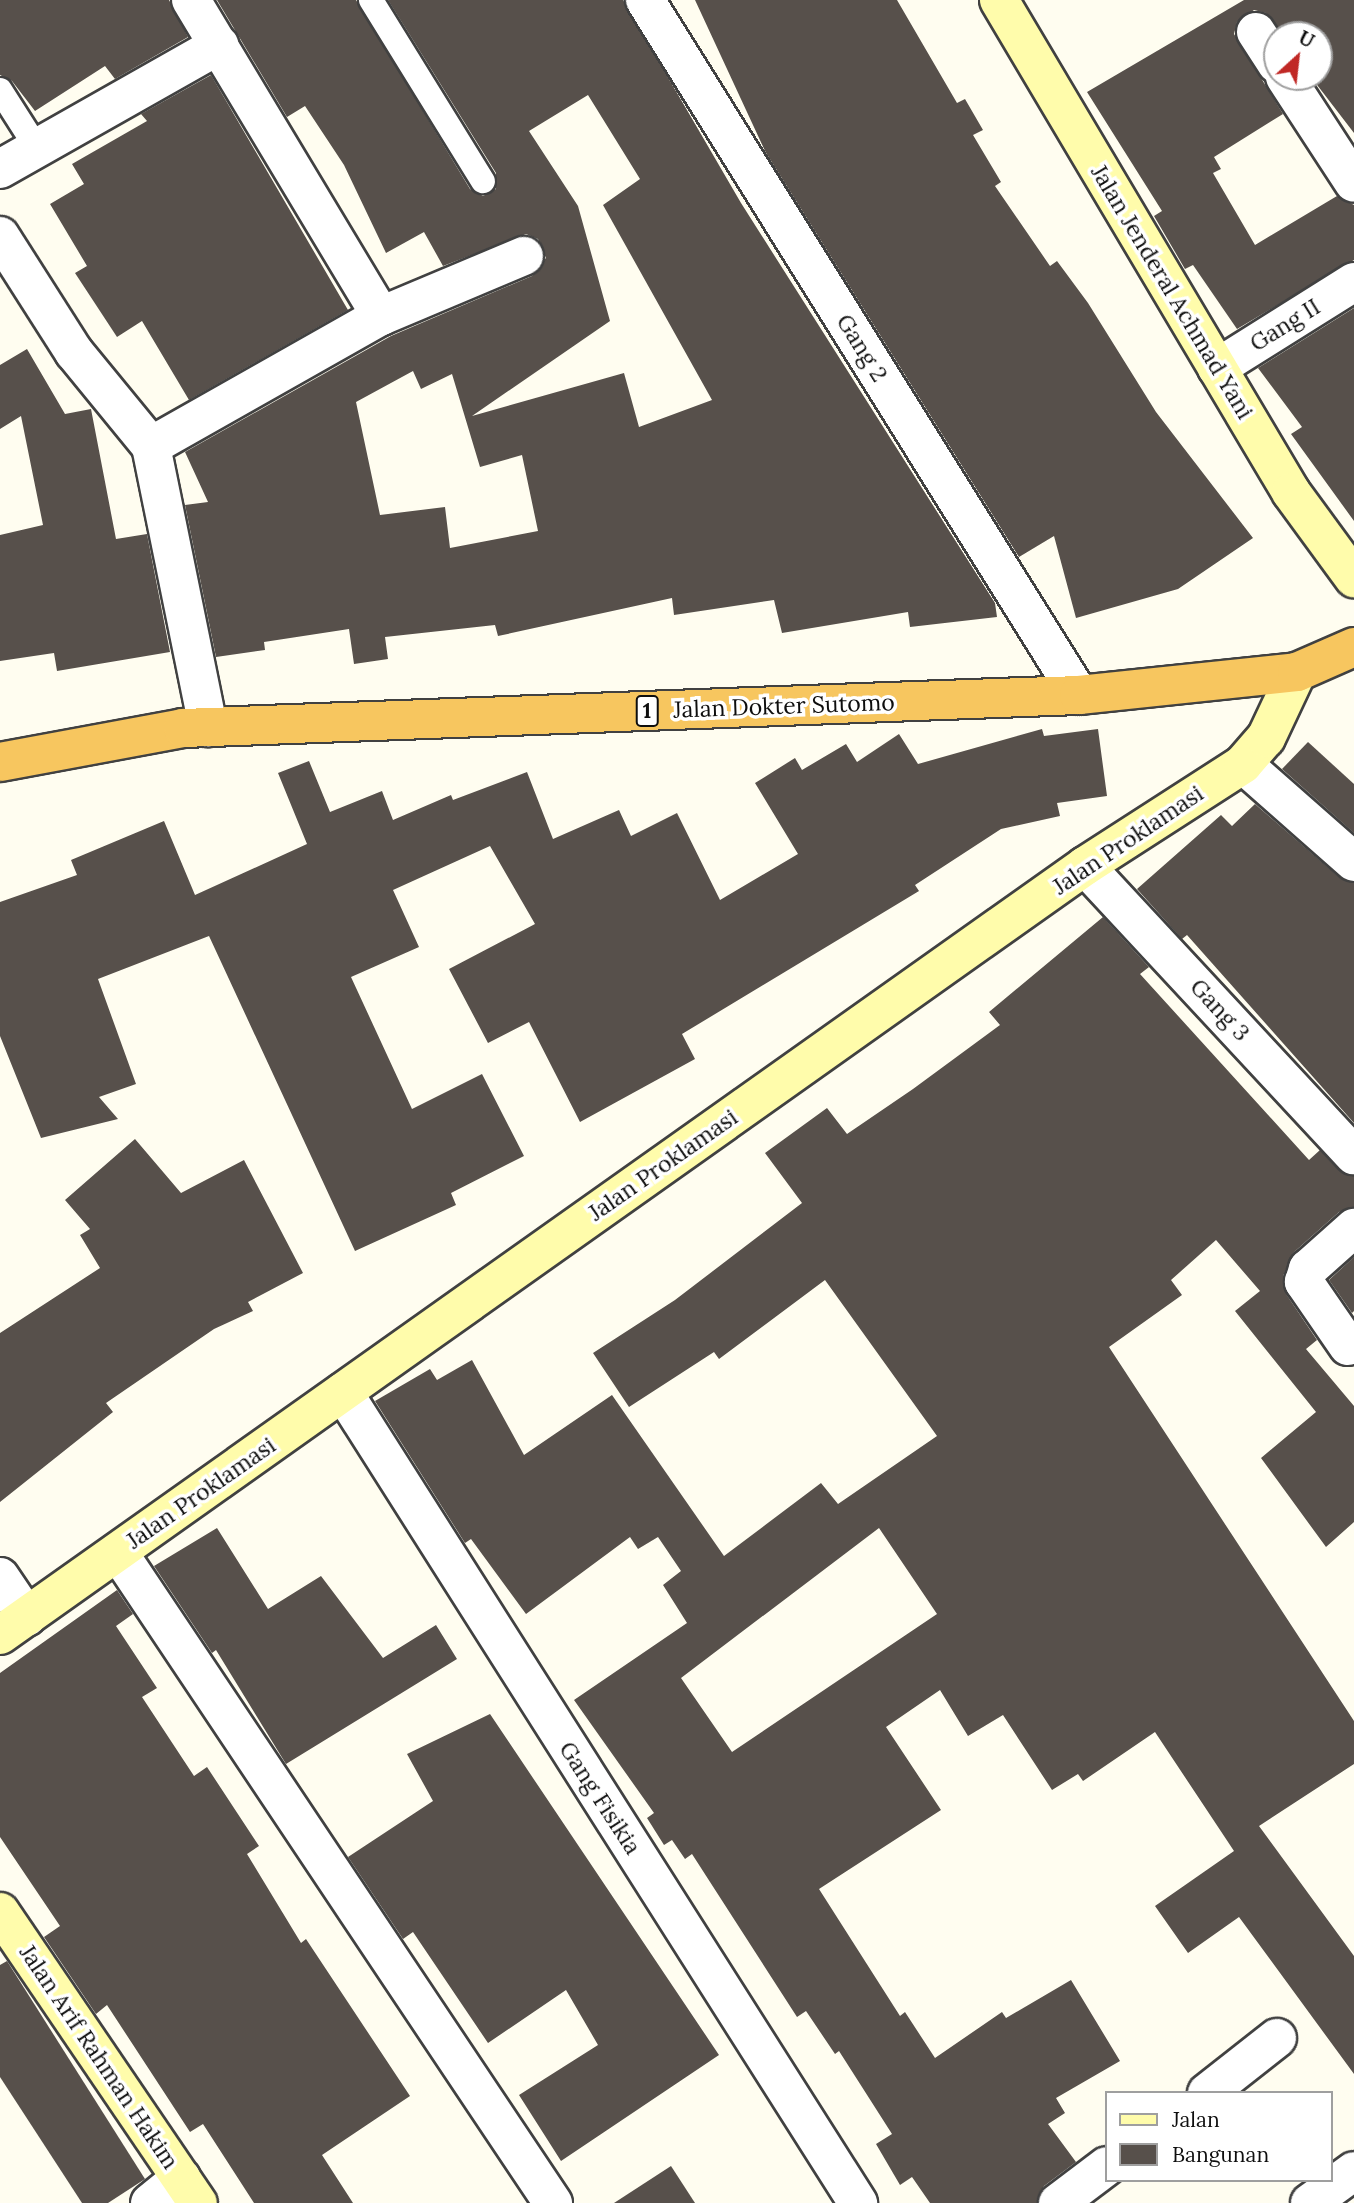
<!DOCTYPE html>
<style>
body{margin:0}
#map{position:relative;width:1354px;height:2203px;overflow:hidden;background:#fffdf0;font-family:Lora,serif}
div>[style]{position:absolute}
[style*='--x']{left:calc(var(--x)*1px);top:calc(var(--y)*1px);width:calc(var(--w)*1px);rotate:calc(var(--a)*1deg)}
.building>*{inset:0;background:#57504b}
.roads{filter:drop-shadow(2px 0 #414141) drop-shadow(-2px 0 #414141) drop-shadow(0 2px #414141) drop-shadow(0 -2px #414141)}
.service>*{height:24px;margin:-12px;padding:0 12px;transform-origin:12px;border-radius:12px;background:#fff}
.minor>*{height:38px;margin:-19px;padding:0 19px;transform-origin:19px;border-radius:19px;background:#fff}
.secondary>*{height:38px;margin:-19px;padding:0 19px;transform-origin:19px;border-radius:19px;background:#fffcab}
.trunk>*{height:38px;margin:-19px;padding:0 19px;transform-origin:19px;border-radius:19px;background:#f7c65f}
span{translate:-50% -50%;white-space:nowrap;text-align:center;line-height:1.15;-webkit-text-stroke:7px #fff;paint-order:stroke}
.shield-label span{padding:2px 5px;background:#fff;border:2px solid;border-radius:5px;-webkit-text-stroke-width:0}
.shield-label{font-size:21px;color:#0e0e0e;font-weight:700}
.street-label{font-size:23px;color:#0e0e0e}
.legend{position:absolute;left:1105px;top:2091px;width:228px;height:91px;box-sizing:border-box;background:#fff;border:2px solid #9f9f9f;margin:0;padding:9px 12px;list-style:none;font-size:21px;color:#0e0e0e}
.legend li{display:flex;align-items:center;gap:14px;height:35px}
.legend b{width:35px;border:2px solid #9f9f9f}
.north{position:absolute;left:1263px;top:21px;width:70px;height:70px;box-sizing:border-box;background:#fff;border:2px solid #9f9f9f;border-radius:50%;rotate:27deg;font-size:19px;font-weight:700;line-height:28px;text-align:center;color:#0e0e0e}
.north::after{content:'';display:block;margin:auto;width:24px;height:32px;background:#c02825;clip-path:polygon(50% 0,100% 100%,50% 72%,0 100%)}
</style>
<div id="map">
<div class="building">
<i style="clip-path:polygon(0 0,169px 0,188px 37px,115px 79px,105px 66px,35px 111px,12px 81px,0 75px)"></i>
<i style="clip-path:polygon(evenodd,217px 0,356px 0,470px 189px,483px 196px,496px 189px,496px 173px,388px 0,623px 0,741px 203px,995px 603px,997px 617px,910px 627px,908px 612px,782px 633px,774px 600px,674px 615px,672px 598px,498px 636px,495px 625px,385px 637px,388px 659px,354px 664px,349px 629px,264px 642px,265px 650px,216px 657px,185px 505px,208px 502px,185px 452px,391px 336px,532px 276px,546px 258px,538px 239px,526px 234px,443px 266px,424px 232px,386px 253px,344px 165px,305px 106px,287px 117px,217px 0,588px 95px,640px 179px,603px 205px,712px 400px,639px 427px,624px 373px,472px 416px,610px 321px,578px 206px,529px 131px,588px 95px,217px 0,413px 371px,421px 389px,452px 374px,480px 467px,522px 455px,538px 531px,450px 548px,445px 507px,380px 515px,356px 402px,413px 371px)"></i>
<i style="clip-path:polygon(695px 0,897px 0,957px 103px,965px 99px,983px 130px,973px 135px,1001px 182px,995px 186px,1050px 266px,1057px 261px,1088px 303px,1156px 412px,1253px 538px,1178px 589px,1076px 618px,1054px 536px,1019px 557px,766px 153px)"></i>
<i style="clip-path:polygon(1244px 0,1354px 0,1354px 133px,1311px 77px,1319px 77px,1319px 35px,1284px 35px,1266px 13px,1254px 10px,1237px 22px,1234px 34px,1283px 114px,1214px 157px,1221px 169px,1213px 173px,1255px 245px,1337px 196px,1354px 205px,1354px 260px,1237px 329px,1193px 265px,1185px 269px,1154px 216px,1162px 211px,1087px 92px)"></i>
<i style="clip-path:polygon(211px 75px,348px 310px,189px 400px,142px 321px,117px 337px,75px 273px,87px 266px,50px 204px,84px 184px,72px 164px,147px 121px,141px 114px)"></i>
<i style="clip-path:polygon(1354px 308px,1354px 521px,1291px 434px,1302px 427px,1258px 368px)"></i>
<i style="clip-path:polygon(27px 349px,65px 414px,91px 409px,116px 539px,147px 534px,170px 652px,57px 671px,54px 653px,0 661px,0 535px,43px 525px,21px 416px,0 429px,0 365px)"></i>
<i style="clip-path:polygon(1042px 729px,1044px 736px,1098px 729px,1107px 796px,1057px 803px,1060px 816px,1001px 829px,915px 885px,919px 891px,682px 1034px,695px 1059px,580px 1122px,529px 1022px,488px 1043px,449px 969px,535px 924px,490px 846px,393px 890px,419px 947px,351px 977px,412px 1109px,482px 1074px,524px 1156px,451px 1193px,456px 1205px,355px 1251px,209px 936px,98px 979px,136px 1084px,99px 1097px,118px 1119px,41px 1138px,0 1036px,0 902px,77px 875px,71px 860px,164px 821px,195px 895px,307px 844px,278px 773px,309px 761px,330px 812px,382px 791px,393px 820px,451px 795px,453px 800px,527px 772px,553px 839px,619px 810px,631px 836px,677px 813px,720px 900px,798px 854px,755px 783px,795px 758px,802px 770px,846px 744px,857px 762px,899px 734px,918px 764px)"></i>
<i style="clip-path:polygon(1308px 742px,1354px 784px,1354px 833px,1282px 769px)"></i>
<i style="clip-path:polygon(1255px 804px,1340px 878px,1354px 883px,1354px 1123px,1187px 935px,1182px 939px,1137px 889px,1221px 815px,1232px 826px)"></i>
<i style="clip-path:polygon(evenodd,1103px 917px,1149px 967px,1140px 974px,1309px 1160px,1320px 1150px,1339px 1170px,1354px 1176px,1354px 1207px,1339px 1212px,1293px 1253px,1283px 1276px,1286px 1294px,1317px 1340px,1306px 1349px,1354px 1406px,1354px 1522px,1326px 1547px,1261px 1458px,1316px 1412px,1235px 1311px,1260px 1291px,1216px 1240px,1171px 1280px,1182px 1295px,1109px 1347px,1354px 1721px,1354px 1764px,1259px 1826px,1354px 1956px,1354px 2074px,1239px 1917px,1188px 1953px,1155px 1906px,1234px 1851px,1155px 1732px,1083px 1781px,1078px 1774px,1052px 1790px,1003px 1715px,968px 1736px,940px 1690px,886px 1727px,941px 1810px,819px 1889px,900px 2016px,905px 2012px,935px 2058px,1002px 2012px,1006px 2018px,1071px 1980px,1120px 2061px,1056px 2098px,1065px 2113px,1048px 2124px,1076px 2162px,1044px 2186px,1037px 2203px,930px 2203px,912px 2177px,900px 2185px,876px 2144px,892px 2134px,839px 2051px,835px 2054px,806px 2011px,797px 2017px,692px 1854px,685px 1859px,672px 1840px,664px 1845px,647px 1818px,654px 1813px,574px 1700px,687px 1623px,663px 1585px,681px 1571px,658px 1537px,638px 1549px,630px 1537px,526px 1614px,471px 1539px,465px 1543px,375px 1401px,430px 1369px,437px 1380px,472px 1360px,524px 1455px,612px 1395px,724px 1556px,821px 1483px,838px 1504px,937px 1436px,825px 1280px,719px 1359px,714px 1352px,629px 1407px,593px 1353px,675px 1300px,802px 1203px,765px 1153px,827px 1108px,847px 1134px,913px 1089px,1000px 1025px,989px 1012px,1103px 917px,879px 1528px,937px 1614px,732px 1752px,681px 1678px,879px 1528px)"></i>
<i style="clip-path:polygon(135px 1139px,181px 1193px,244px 1160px,303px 1273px,248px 1302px,253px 1311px,214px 1329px,106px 1403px,113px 1412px,0 1502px,0 1333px,100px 1268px,80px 1235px,90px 1229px,65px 1200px)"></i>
<i style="clip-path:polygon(1354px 1257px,1354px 1311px,1352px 1313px,1329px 1280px)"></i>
<i style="clip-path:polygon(217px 1528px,268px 1609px,321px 1576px,383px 1658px,436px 1625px,457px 1659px,286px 1764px,216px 1650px,212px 1653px,154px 1566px)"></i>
<i style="clip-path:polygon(117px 1590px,133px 1614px,116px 1626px,157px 1688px,142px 1697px,194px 1776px,207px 1767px,259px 1846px,247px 1854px,301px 1943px,306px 1939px,410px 2096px,322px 2155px,353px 2203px,254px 2203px,203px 2124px,190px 2132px,107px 2005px,96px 2014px,44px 1937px,60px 1926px,0 1837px,0 1673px)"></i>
<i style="clip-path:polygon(490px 1714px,719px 2055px,561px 2161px,519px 2095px,598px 2045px,566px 1990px,488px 2043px,413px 1932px,403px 1939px,348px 1857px,433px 1801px,407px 1754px)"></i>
<i style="clip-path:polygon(7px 1961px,145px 2179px,108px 2203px,82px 2203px,0 2077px,0 1965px)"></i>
<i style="clip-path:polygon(671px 2166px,695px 2203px,614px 2203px)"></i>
</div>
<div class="roads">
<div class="service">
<i style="--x:371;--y:0;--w:213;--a:58.3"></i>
<i style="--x:0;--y:90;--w:69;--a:57.5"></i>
</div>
<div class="minor">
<i style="--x:191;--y:0;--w:369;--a:59"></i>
<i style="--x:645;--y:0;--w:819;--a:58.02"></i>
<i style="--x:1256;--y:32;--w:38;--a:57"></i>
<i style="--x:1285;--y:77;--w:126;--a:56.9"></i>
<i style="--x:0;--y:169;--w:252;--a:-29.5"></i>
<i style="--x:0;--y:236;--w:138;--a:57.5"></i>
<i style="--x:74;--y:352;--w:122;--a:50.7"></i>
<i style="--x:151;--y:446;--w:264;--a:-29.5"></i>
<i style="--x:381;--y:316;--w:155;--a:-22.8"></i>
<i style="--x:1217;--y:368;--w:162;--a:-32.1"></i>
<i style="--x:151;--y:446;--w:287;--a:78.5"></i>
<i style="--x:1243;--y:764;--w:148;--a:41.4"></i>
<i style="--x:1085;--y:866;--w:395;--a:47.1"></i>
<i style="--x:1348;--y:1346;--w:78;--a:-124.5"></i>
<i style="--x:1304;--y:1282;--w:14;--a:-73"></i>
<i style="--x:1308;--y:1269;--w:62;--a:-41.7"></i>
<i style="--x:343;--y:1392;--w:961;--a:57.58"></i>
<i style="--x:118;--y:1552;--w:783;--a:56.25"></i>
<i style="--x:0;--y:1577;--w:48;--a:56"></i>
<i style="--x:1207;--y:2093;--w:89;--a:-38.2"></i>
<i style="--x:150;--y:2203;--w:40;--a:-39"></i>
<i style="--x:1058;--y:2203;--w:61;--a:-37.1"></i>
<i style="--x:1310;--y:2203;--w:54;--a:-36"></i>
</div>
<div class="secondary">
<i style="--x:999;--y:0;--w:572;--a:59.31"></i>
<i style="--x:1291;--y:492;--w:107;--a:53.8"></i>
<i style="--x:0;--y:1635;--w:1330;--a:-35.33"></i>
<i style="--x:1085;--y:866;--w:188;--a:-32.8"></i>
<i style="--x:1243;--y:764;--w:35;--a:-49"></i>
<i style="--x:1266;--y:738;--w:73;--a:-64.8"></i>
<i style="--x:0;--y:1912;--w:352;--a:55.8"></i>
</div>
<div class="trunk">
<i style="--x:0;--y:762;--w:186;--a:-10.5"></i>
<i style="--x:183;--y:728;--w:897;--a:-2.11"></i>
<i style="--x:1079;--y:695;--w:219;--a:-6"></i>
<i style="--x:1297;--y:672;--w:62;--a:-23.7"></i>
</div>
</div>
<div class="shield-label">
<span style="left:647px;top:711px">1</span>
</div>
<div class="street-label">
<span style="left:1172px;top:292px;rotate:59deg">Jalan Jenderal Achmad Yani</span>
<span style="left:1285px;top:325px;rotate:-32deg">Gang II</span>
<span style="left:862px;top:348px;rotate:58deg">Gang 2</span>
<span style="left:784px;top:706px;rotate:-2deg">Jalan Dokter Sutomo</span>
<span style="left:1128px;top:840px;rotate:-34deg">Jalan Proklamasi</span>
<span style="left:1220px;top:1010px;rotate:47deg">Gang 3</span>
<span style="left:663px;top:1165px;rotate:-35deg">Jalan Proklamasi</span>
<span style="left:201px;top:1493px;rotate:-35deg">Jalan Proklamasi</span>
<span style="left:600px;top:1798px;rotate:57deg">Gang Fisikia</span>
<span style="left:99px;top:2057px;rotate:56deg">Jalan Arif Rahman Hakim</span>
</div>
<ul class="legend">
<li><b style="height:9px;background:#fffcab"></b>Jalan</li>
<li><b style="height:19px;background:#57504b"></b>Bangunan</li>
</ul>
<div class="north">U</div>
</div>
